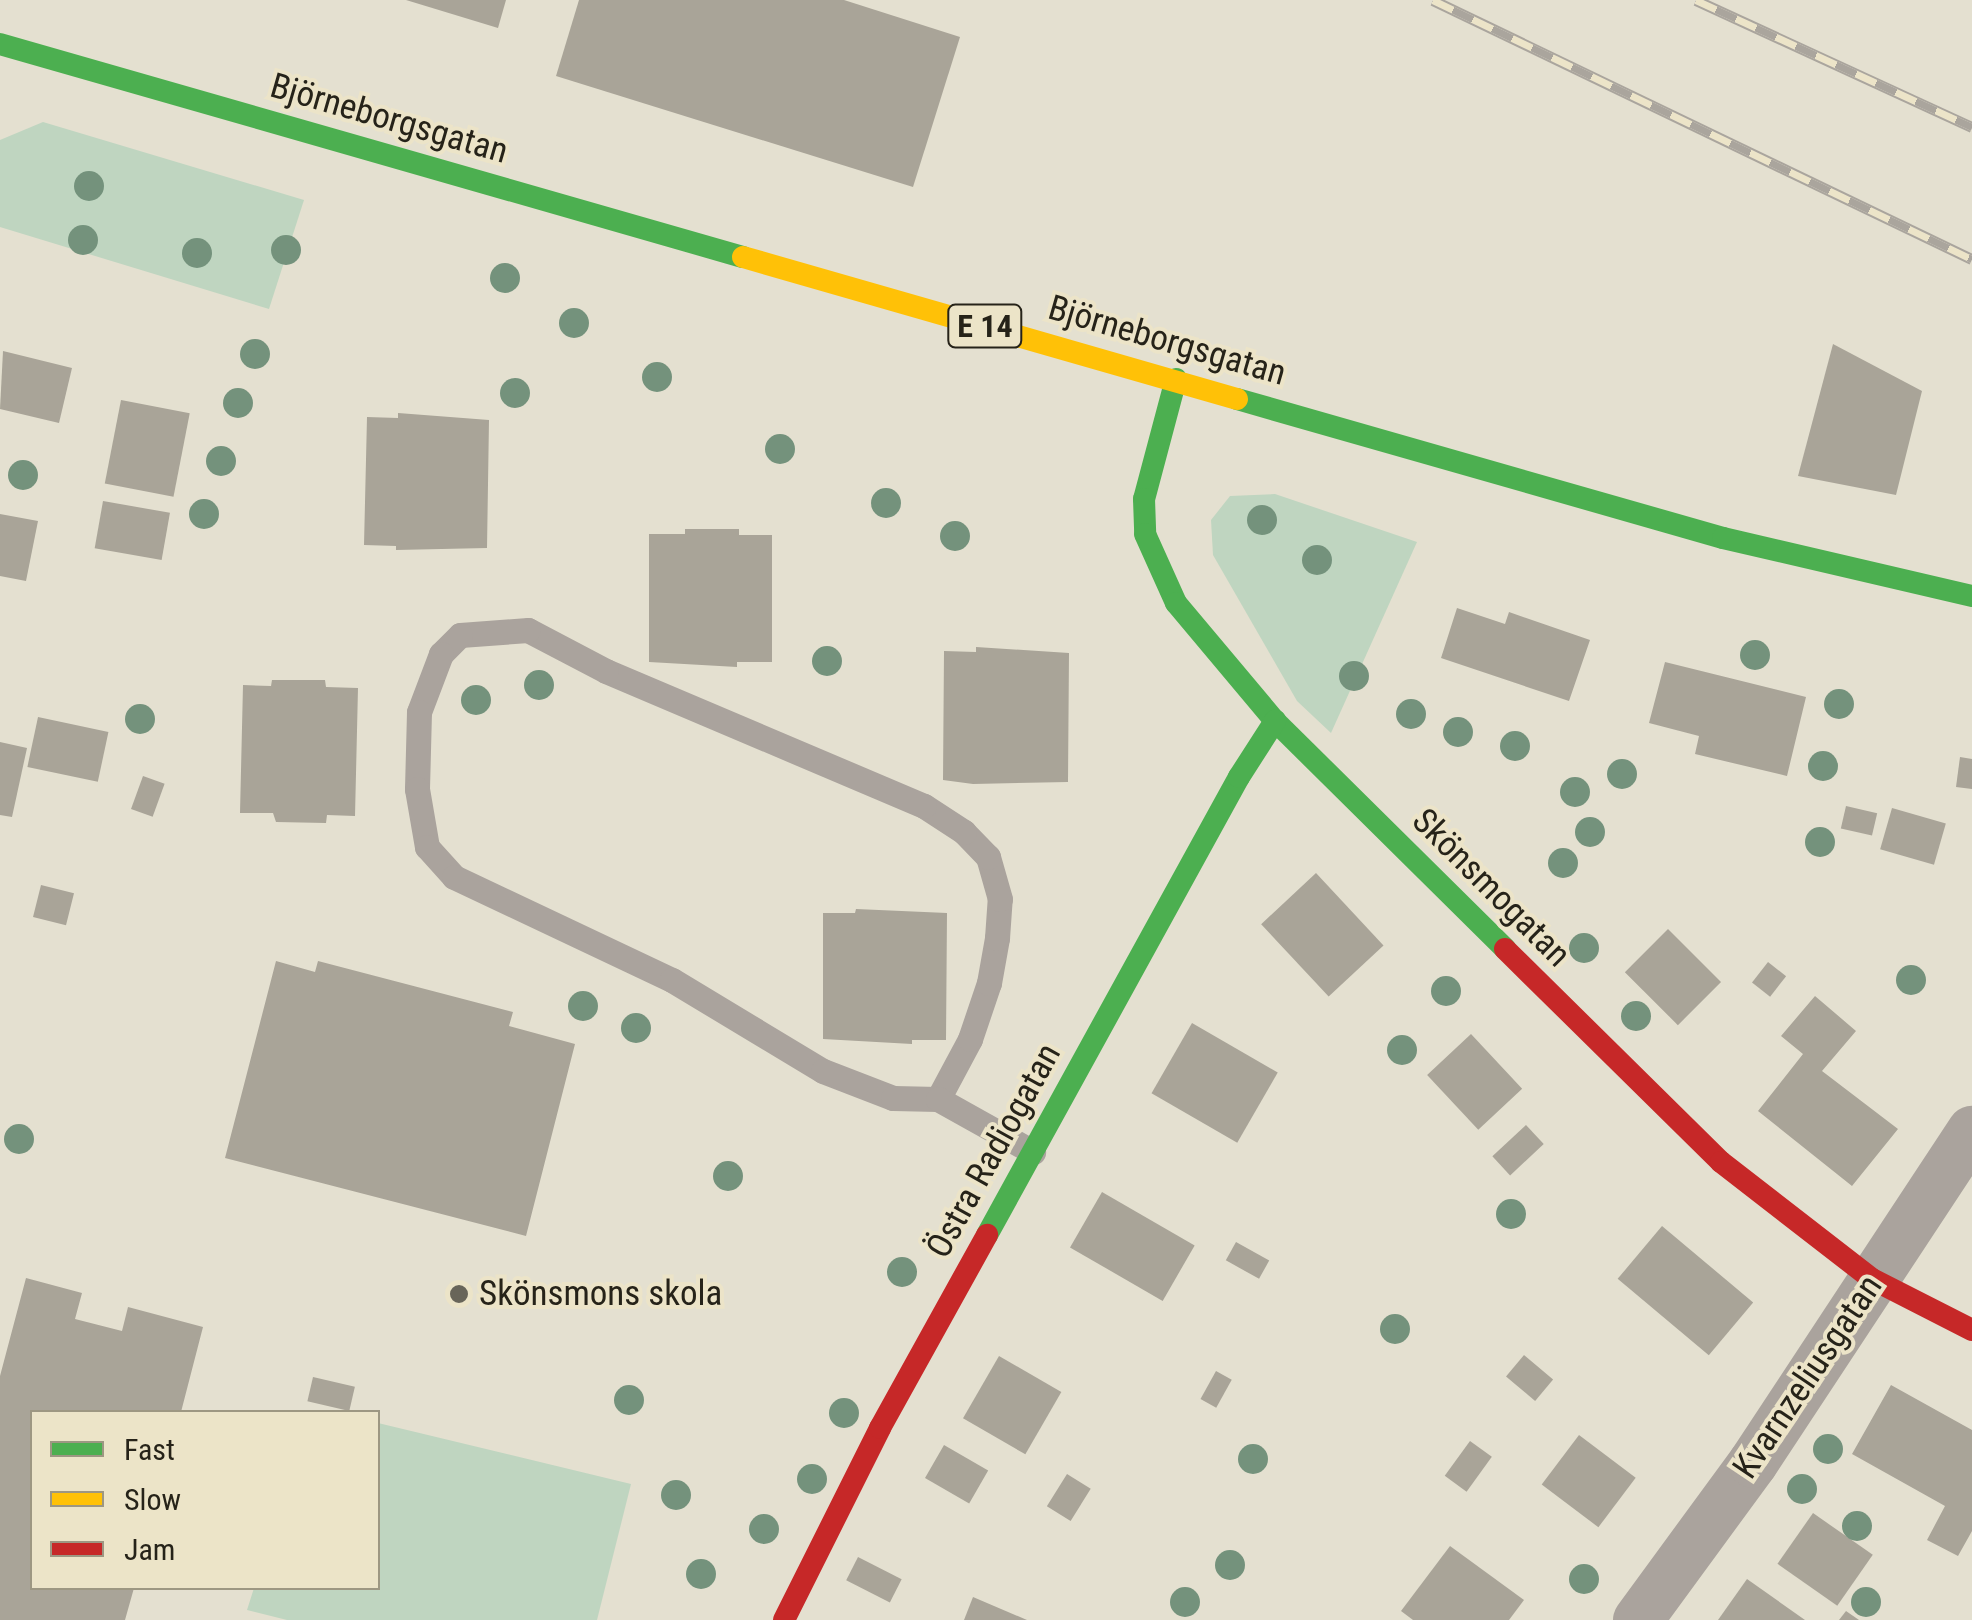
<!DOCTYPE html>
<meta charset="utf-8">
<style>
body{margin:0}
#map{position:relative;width:1972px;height:1620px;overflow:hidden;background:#e4e0d0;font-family:"Roboto Condensed",sans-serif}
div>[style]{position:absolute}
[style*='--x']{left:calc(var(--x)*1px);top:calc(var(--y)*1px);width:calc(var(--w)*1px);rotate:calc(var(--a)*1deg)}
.green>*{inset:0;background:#bfd5c0}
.building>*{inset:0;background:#a9a498;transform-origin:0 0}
.lane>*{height:25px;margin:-12.5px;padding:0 12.5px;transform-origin:12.5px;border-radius:12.5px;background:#aaa39d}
.street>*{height:50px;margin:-25px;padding:0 25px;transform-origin:25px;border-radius:25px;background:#aaa39d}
.fast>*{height:22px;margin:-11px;padding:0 11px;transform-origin:11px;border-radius:11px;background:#4caf50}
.slow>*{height:22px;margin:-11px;padding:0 11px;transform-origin:11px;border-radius:11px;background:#ffc107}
.jam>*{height:22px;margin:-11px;padding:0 11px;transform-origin:11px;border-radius:11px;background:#c62828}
.rail>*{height:11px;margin-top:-5.5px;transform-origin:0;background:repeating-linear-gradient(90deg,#ece4c8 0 22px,#aaa59d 0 44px);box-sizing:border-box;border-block:2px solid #aaa59d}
.trees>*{width:30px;height:30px;margin:-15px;border-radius:50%;background:#74927c}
.dots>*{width:28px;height:28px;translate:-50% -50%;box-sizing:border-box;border:5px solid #ece4c8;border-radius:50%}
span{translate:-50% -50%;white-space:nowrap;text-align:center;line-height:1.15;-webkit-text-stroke:8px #ece4c8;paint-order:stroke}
.shield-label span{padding:2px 8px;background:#ece4c8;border:2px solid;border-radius:8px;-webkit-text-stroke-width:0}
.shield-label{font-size:32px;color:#262319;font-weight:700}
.street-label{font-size:35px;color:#262319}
.poi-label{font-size:35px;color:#262319}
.left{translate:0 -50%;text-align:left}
.legend{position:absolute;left:30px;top:1410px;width:350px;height:180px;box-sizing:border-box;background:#ece4c8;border:2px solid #9d9782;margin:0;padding:12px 18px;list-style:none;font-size:30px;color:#262319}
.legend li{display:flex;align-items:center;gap:20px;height:50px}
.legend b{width:50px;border:2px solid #9d9782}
</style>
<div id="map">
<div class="green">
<i style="clip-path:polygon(43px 122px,304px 200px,269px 309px,0 227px,0 140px)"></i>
<i style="clip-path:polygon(1275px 494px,1417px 542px,1331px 733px,1297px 701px,1213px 555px,1211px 520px,1230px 496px)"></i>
<i style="clip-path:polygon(378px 1423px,631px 1484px,597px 1620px,287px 1620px,247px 1610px,254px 1588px,378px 1588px)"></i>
</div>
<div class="building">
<i style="clip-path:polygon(406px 0,506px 0,498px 28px)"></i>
<i style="clip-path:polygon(579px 0,844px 0,960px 37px,913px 187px,556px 76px)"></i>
<i style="clip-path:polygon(1833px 344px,1922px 391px,1896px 495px,1798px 476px)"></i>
<i style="clip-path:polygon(3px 351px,72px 368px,59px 423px,0 409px)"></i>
<i style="left:121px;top:400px;width:70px;height:85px;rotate:11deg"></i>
<i style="clip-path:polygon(398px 413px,489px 420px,487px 548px,396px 550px,396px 546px,364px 545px,367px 417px,398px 418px)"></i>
<i style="left:103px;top:501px;width:68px;height:48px;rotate:10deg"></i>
<i style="clip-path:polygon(0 514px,38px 521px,26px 581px,0 576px)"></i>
<i style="clip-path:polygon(685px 529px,739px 529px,739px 535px,772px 535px,772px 662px,737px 662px,737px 667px,649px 662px,649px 534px,685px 534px)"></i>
<i style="clip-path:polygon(1457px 608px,1505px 624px,1509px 612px,1590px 640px,1569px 701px,1441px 658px)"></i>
<i style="clip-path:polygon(976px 647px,1069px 653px,1068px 782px,973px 784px,943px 780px,944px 651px,976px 652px)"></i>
<i style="clip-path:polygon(1665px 662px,1806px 697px,1787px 776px,1695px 754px,1699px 736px,1649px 723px)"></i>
<i style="clip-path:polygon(272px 680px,325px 680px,326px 687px,358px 688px,355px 816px,327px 815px,326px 823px,276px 822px,273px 813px,240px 813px,243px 685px,271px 686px)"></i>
<i style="left:38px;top:717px;width:72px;height:51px;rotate:12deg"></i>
<i style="clip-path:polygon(0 742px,27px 748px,12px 817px,0 815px)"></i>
<i style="clip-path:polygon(1960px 757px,1972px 759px,1972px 789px,1956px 787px)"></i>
<i style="left:143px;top:776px;width:23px;height:35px;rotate:20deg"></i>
<i style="left:1846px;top:806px;width:32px;height:23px;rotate:13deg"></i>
<i style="left:1892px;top:808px;width:56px;height:43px;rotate:16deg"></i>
<i style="left:1316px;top:873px;width:99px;height:75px;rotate:47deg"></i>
<i style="left:41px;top:885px;width:34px;height:33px;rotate:14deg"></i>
<i style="clip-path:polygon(856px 909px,947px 913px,946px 1040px,912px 1040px,912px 1044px,823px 1039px,823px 913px,855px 913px)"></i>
<i style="left:1668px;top:929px;width:75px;height:61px;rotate:45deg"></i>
<i style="clip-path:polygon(276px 961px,315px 972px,318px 961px,513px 1012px,509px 1026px,575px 1044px,526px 1236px,225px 1158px)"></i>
<i style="left:1768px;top:962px;width:23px;height:26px;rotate:38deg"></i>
<i style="clip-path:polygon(1815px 996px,1856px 1031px,1822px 1071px,1898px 1129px,1852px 1186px,1758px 1111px,1803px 1054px,1781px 1036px)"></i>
<i style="left:1192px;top:1023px;width:99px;height:81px;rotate:30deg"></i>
<i style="left:1471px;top:1034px;width:75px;height:60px;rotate:47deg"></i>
<i style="left:1526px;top:1125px;width:26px;height:46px;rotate:47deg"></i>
<i style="left:1102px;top:1192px;width:107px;height:64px;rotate:30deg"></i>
<i style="left:1662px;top:1226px;width:119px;height:69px;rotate:40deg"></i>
<i style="left:1236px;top:1242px;width:38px;height:21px;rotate:29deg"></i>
<i style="clip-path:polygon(26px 1278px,82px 1293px,75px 1319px,122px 1331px,128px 1307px,203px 1327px,181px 1412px,32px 1412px,32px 1588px,134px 1588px,125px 1620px,0 1620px,0 1376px)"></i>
<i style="left:1524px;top:1355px;width:38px;height:28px;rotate:40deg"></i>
<i style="left:999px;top:1356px;width:72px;height:72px;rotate:30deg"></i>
<i style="left:1216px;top:1371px;width:18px;height:32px;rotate:29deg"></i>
<i style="left:313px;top:1377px;width:43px;height:25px;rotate:13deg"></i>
<i style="clip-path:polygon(1891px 1385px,1972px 1430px,1972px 1531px,1958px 1556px,1927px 1540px,1945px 1506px,1852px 1454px)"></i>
<i style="left:1579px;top:1435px;width:71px;height:62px;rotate:37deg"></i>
<i style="left:1470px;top:1441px;width:27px;height:43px;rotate:36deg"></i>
<i style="left:944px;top:1445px;width:51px;height:38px;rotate:30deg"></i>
<i style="left:1067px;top:1474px;width:28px;height:38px;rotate:32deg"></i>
<i style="left:1813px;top:1513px;width:73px;height:62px;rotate:35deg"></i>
<i style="clip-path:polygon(1450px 1546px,1524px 1600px,1509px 1620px,1413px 1620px,1401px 1611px)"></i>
<i style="left:858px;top:1557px;width:49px;height:26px;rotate:27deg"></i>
<i style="clip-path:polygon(1747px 1579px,1805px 1620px,1718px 1620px)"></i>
<i style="clip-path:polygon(973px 1597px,1027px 1620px,964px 1620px)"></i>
<i style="clip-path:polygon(1846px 1611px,1859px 1620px,1839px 1620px)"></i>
</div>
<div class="lane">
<i style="--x:938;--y:1099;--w:68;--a:-61.9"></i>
<i style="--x:970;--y:1039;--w:59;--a:-71.3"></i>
<i style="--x:989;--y:983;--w:46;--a:-79.9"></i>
<i style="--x:997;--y:938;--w:39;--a:-86"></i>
<i style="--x:1000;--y:899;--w:44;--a:-105.9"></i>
<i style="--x:988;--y:857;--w:35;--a:-134"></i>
<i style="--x:964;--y:832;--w:48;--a:-147"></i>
<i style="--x:924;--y:806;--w:345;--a:-157"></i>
<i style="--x:606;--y:671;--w:88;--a:-152.3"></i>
<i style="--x:528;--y:630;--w:68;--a:175.8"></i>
<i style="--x:460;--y:635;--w:27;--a:135"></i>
<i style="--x:441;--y:654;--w:62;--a:110.8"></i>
<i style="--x:419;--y:712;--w:77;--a:91.5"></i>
<i style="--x:417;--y:789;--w:59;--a:80.2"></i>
<i style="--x:427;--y:847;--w:40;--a:48"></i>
<i style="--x:454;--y:877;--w:241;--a:25.3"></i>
<i style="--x:672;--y:980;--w:176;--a:31.1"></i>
<i style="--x:823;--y:1071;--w:75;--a:21.1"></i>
<i style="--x:893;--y:1098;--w:45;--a:1.3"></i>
<i style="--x:938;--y:1099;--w:109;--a:29.2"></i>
</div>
<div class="street">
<i style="--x:1638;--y:1620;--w:195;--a:-53.8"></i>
<i style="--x:1753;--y:1463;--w:398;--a:-56.6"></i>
</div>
<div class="fast">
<i style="--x:0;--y:44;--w:773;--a:16"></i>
<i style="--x:1176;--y:379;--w:124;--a:104.9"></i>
<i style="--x:1144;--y:499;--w:35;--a:88"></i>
<i style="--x:1145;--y:534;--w:76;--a:65.8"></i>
<i style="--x:1176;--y:603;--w:154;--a:50"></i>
<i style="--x:1275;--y:721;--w:324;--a:44.7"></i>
<i style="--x:1237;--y:399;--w:505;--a:15.96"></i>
<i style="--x:1723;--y:538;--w:256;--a:13.1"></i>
<i style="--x:987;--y:1235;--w:523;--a:-61.18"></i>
<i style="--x:1239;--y:777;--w:67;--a:-57.3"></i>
</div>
<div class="slow">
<i style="--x:743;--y:257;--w:514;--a:16.04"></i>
</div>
<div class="jam">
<i style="--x:1505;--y:949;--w:303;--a:44.6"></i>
<i style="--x:1721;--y:1162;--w:191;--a:37.8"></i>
<i style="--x:1872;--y:1279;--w:112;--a:27"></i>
<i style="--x:784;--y:1620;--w:215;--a:-63.4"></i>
<i style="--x:880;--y:1428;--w:221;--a:-61"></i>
</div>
<div class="rail">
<i style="--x:1433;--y:0;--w:598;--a:25.67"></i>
<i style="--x:1696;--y:0;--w:304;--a:24.7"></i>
</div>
<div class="trees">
<i style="left:89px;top:186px"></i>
<i style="left:83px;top:240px"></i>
<i style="left:286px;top:250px"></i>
<i style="left:197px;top:253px"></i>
<i style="left:505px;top:278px"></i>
<i style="left:574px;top:323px"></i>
<i style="left:255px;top:354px"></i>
<i style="left:657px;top:377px"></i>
<i style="left:515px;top:393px"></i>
<i style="left:238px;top:403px"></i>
<i style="left:780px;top:449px"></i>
<i style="left:221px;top:461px"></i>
<i style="left:23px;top:475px"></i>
<i style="left:886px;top:503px"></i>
<i style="left:204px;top:514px"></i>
<i style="left:1262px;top:520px"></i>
<i style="left:955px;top:536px"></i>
<i style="left:1317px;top:560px"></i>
<i style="left:1755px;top:655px"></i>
<i style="left:827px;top:661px"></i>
<i style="left:1354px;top:676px"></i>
<i style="left:539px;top:685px"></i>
<i style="left:476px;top:700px"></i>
<i style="left:1839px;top:704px"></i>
<i style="left:1411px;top:714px"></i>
<i style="left:140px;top:719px"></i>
<i style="left:1458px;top:732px"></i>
<i style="left:1515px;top:746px"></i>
<i style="left:1823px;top:766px"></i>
<i style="left:1622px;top:774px"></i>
<i style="left:1575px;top:792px"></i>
<i style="left:1590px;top:832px"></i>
<i style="left:1820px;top:842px"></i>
<i style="left:1563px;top:863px"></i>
<i style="left:1584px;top:948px"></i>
<i style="left:1911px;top:980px"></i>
<i style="left:1446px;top:991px"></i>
<i style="left:583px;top:1006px"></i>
<i style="left:1636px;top:1016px"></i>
<i style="left:636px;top:1028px"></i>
<i style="left:1402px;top:1050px"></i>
<i style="left:19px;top:1139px"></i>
<i style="left:728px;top:1176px"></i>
<i style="left:1511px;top:1214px"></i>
<i style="left:902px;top:1272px"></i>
<i style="left:1395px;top:1329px"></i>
<i style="left:629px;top:1400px"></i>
<i style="left:844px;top:1413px"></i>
<i style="left:1828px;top:1449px"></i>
<i style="left:1253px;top:1459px"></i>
<i style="left:812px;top:1479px"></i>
<i style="left:1802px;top:1489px"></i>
<i style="left:676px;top:1495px"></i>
<i style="left:1857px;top:1526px"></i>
<i style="left:764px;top:1529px"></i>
<i style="left:1230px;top:1565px"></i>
<i style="left:701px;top:1574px"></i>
<i style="left:1584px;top:1579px"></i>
<i style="left:1185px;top:1602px"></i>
<i style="left:1866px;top:1602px"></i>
</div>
<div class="dots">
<i style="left:459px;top:1294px;background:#686559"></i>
</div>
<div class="shield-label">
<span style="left:985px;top:326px">E 14</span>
</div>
<div class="street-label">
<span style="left:389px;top:119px;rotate:16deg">Björneborgsgatan</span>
<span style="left:1167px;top:341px;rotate:16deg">Björneborgsgatan</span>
<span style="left:1491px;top:888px;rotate:45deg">Skönsmogatan</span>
<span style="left:994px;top:1151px;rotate:-61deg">Östra Radiogatan</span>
<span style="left:1808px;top:1377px;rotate:-56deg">Kvarnzeliusgatan</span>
</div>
<div class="poi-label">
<span class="left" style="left:479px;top:1294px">Skönsmons skola</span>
</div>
<ul class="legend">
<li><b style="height:12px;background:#4caf50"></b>Fast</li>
<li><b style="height:12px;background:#ffc107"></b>Slow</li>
<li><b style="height:12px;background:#c62828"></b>Jam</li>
</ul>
</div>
